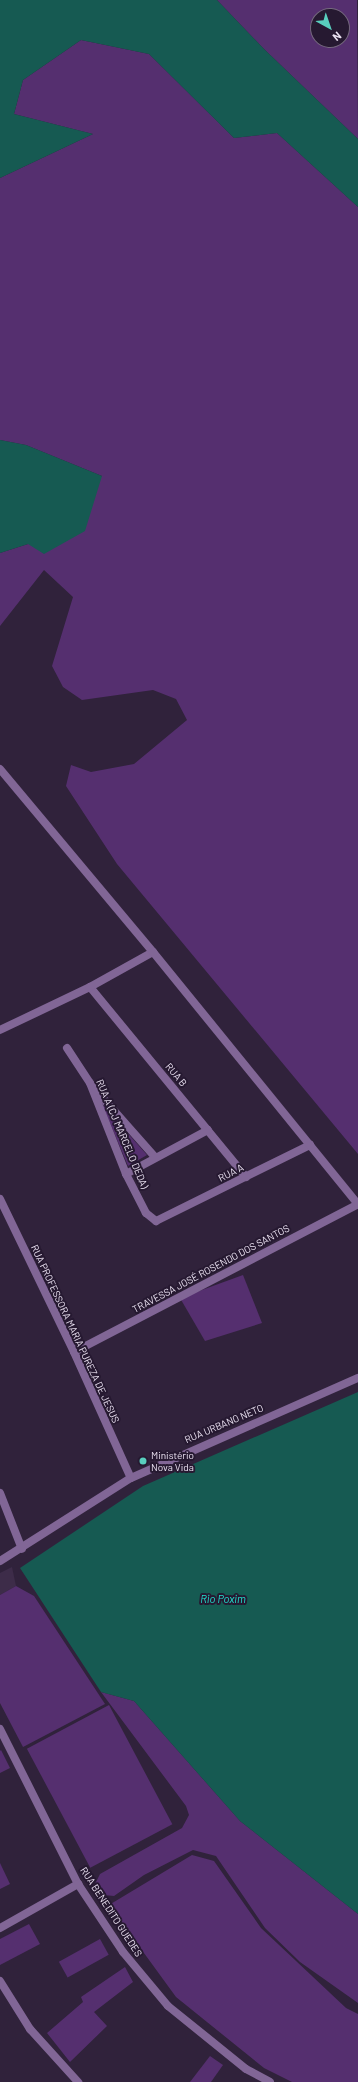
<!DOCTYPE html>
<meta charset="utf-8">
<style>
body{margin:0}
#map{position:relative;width:358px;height:2082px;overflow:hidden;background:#30223b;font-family:Barlow,sans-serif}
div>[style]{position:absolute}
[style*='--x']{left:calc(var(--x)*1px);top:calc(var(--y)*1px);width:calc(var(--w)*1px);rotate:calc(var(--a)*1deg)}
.built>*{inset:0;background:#3d2c49}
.green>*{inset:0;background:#552f6f;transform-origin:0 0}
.water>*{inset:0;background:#165a52}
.minor>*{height:8px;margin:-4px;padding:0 4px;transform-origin:4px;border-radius:4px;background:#816696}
.tertiary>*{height:8px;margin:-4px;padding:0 4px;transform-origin:4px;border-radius:4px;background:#816696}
.dots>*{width:11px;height:11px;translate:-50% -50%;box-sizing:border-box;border:2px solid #261931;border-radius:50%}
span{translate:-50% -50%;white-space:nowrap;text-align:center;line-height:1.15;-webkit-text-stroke:4px #261931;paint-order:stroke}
.street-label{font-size:10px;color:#ebe2f2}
.poi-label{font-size:10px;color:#ebe2f2}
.left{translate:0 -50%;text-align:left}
.water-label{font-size:11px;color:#21e3cf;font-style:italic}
.north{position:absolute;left:310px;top:8px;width:40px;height:40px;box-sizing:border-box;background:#261931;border:1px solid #75697e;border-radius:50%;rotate:140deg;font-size:11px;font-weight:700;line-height:16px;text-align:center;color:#ebe2f2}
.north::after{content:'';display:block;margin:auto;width:14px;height:18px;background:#59cebe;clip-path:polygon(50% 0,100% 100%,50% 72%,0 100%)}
</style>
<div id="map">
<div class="built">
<i style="clip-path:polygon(12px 1567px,16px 1586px,0 1595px,0 1573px)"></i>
</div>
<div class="green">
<i style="clip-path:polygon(evenodd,217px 0,357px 0,358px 139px,264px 49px,217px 0,318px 16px,342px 16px,342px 40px,318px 40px,318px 16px)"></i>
<i style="clip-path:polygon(81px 40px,149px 54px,234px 138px,277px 133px,358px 207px,358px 1154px,117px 864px,66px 786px,71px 765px,91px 772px,134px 764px,187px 720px,176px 699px,153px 690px,82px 700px,63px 687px,52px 666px,73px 597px,44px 570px,0 626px,0 553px,28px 544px,102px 476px,26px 445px,0 440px,0 178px,93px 134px,14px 114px,23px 80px)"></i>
<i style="clip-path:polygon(102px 1104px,147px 1155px,128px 1166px)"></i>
<i style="clip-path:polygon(243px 1275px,262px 1323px,205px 1341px,180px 1298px)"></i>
<i style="clip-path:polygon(16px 1586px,34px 1596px,105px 1704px,23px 1747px,0 1703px,0 1595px)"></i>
<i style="clip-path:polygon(101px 1692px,134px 1701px,240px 1821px,358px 1914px,358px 2003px,300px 1962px,265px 1928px,216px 1856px,193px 1850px,144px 1875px,114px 1896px,104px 1895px,94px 1886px,100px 1874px,182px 1828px,189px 1815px,186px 1806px)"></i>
<i style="left:109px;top:1705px;width:135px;height:93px;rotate:62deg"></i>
<i style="clip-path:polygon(1px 1750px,10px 1768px,0 1773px,0 1751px)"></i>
<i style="clip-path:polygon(192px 1855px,214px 1861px,261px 1928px,346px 2008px,358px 2014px,358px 2082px,292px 2082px,264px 2068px,176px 1997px,109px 1905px)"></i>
<i style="clip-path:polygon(0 1863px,10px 1884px,0 1889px)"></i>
<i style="clip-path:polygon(29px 1924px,40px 1944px,0 1965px,0 1939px)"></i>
<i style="left:100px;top:1939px;width:18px;height:47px;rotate:61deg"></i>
<i style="clip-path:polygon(125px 1967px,133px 1982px,94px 2012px,107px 2026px,70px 2062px,47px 2033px,83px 2002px,81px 1997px)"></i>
<i style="clip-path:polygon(210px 2056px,223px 2065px,211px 2082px,190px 2082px)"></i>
</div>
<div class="water">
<i style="clip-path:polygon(0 0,217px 0,264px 49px,358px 139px,358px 207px,277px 133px,234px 138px,149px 54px,81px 40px,23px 80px,14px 114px,93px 134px,0 178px)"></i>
<i style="clip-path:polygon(0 440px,26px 445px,102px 476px,85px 531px,44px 554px,28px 544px,0 553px)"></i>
<i style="clip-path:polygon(358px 1392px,358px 1914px,240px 1821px,134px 1701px,101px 1692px,20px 1568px,143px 1486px)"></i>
</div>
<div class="minor">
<i style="--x:90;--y:987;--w:246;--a:50.6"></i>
<i style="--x:0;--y:1030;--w:100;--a:-25.5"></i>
<i style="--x:90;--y:987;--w:72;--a:-29.1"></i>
<i style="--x:67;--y:1048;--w:42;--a:56.7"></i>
<i style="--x:90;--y:1083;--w:98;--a:68.4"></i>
<i style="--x:126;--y:1174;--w:44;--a:62.9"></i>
<i style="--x:146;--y:1213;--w:13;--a:39"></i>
<i style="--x:156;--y:1221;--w:172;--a:-26.3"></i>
<i style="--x:93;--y:1087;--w:94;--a:48.5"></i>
<i style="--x:126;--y:1174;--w:93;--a:-28.2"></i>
<i style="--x:0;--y:1199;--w:170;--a:64.2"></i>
<i style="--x:74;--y:1352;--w:138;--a:65.7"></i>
<i style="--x:74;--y:1352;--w:320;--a:-27.5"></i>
<i style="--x:0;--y:1493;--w:60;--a:68.6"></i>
<i style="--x:0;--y:1729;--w:174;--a:63.3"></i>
<i style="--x:78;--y:1884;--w:82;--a:56.5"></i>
<i style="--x:123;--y:1952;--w:70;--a:50.2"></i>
<i style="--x:168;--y:2006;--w:100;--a:38.9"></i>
<i style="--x:246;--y:2069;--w:27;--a:28"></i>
<i style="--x:0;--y:1928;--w:90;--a:-29.4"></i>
<i style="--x:0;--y:1981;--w:57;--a:58"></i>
<i style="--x:30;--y:2029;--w:72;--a:47.8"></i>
</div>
<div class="tertiary">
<i style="--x:0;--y:769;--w:239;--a:50.1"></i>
<i style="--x:153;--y:952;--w:325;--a:50.9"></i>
<i style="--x:0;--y:1561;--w:155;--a:-32.4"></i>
<i style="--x:131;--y:1478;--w:248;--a:-23.8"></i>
</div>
<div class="dots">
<i style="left:143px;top:1461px;background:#59cebe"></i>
</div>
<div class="street-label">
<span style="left:176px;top:1075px;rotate:50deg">RUA B</span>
<span style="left:122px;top:1134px;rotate:67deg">RUA A (CJ MARCELO DEDA)</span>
<span style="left:231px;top:1173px;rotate:-27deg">RUA A</span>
<span style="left:211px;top:1269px;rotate:-28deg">TRAVESSA JOSÉ ROSENDO DOS SANTOS</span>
<span style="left:75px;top:1334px;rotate:65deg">RUA PROFESSORA MARIA PUREZA DE JESUS</span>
<span style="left:224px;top:1424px;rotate:-23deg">RUA URBANO NETO</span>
<span style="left:111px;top:1912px;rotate:57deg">RUA BENEDITO GUEDES</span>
</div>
<div class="poi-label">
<span class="left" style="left:151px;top:1461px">Ministério<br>Nova Vida</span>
</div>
<div class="water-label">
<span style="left:223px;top:1599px">Rio Poxim</span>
</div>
<div class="north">N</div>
</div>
